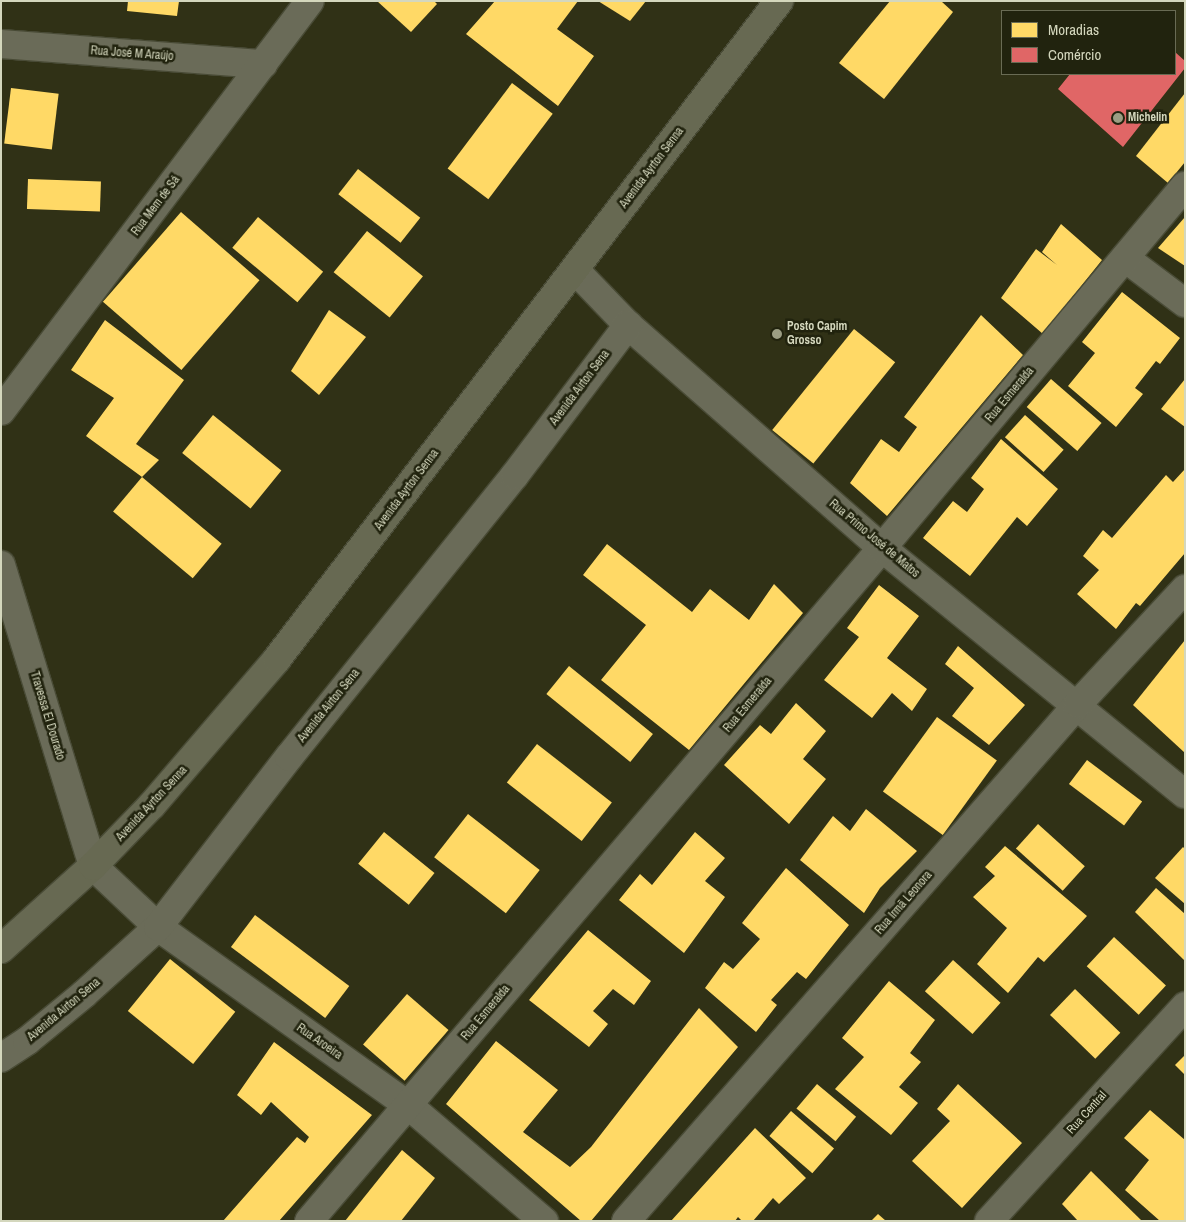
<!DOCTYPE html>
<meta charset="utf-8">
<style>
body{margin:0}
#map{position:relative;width:1186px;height:1222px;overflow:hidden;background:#303116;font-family:"Archivo Narrow",sans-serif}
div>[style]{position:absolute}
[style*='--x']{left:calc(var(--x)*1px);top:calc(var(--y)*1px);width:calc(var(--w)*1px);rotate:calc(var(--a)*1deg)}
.homes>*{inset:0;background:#ffd966;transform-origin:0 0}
.shops>*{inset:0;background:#e06666}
.roads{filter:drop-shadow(1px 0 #494b36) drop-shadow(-1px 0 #494b36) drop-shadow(0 1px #494b36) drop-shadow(0 -1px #494b36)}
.minor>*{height:28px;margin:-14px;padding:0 14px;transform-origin:14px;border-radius:14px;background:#6a6b58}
.highway>*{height:28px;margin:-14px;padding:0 14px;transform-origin:14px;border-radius:14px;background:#676952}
.dots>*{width:14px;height:14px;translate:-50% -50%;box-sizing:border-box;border:2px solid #21230e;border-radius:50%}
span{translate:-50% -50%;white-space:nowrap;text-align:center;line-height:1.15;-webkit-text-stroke:5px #21230e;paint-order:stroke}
.street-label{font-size:12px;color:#d4d7bd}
.poi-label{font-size:12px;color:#d4d7bd;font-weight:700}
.left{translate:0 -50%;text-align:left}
.frame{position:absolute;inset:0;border:2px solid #d4d7bd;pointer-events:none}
.legend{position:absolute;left:1001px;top:10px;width:175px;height:65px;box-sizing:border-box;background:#21230e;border:1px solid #696b54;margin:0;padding:6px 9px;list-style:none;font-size:15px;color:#d4d7bd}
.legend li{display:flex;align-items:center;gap:10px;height:25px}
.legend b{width:25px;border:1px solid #696b54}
</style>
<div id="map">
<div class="homes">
<i style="clip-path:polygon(128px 1px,179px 1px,177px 16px,127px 11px)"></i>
<i style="clip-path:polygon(377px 1px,434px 1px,437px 4px,411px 32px)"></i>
<i style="clip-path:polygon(495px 1px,578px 1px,557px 29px,594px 56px,558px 106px,466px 34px)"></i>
<i style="clip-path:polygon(598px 1px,646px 1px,630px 21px)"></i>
<i style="clip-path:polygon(890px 1px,941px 1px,953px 12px,884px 99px,839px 63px)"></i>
<i style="left:512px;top:83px;width:51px;height:107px;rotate:37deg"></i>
<i style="left:11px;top:88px;width:48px;height:56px;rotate:7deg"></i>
<i style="clip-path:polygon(1185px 93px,1185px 162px,1168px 183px,1136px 156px)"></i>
<i style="left:358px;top:169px;width:79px;height:32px;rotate:38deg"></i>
<i style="left:28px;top:179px;width:73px;height:30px;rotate:2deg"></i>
<i style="left:181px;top:212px;width:104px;height:119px;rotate:41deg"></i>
<i style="left:258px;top:217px;width:85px;height:40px;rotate:40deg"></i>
<i style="clip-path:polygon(1185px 217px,1185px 266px,1158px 248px)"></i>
<i style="clip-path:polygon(1061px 224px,1102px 260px,1043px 334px,1001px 298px,1036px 249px,1057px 265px,1042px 252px)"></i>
<i style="left:367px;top:231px;width:72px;height:53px;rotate:39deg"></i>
<i style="clip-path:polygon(1122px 292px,1180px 338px,1160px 364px,1156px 361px,1135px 388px,1143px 394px,1116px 427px,1068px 386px,1095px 353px,1082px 342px)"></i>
<i style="clip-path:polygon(329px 310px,366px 337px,319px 395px,291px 371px)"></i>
<i style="clip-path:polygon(981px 315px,1023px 355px,887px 516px,850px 483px,881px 439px,899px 452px,917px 427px,904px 417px)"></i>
<i style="clip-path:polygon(105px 320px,184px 380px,136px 444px,159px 460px,142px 477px,86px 436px,114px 398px,71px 370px)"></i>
<i style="left:854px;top:329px;width:53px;height:130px;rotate:39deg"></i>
<i style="left:1051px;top:379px;width:67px;height:37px;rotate:41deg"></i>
<i style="clip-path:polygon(1185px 379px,1185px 427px,1161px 409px)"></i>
<i style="left:213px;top:415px;width:88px;height:49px;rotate:39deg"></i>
<i style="left:1025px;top:415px;width:52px;height:30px;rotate:42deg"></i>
<i style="clip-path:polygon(1001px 439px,1058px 489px,1027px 526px,1017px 517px,970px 576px,923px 538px,953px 501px,967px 512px,984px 489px,971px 478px)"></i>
<i style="clip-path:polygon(1185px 469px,1185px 553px,1140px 606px,1136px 603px,1116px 629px,1077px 594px,1099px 570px,1083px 556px,1103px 530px,1112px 538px,1166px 475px,1173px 482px)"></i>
<i style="left:142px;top:477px;width:104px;height:45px;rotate:40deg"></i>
<i style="clip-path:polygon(607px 544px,692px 612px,710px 589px,749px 620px,774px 584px,803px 613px,689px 750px,601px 680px,646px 625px,583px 575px)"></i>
<i style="clip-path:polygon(879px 585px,919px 616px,887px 658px,927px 689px,912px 711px,892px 693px,872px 718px,824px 680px,859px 637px,847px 628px)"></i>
<i style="clip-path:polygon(1185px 640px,1185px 753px,1133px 705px)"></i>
<i style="clip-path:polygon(958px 646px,1025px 705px,989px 745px,952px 716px,974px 688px,945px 664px)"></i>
<i style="left:569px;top:666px;width:108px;height:36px;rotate:39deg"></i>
<i style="clip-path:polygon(796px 703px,826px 731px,803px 759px,826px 779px,789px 824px,724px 765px,760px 725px,771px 734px)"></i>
<i style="left:937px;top:717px;width:74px;height:92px;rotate:36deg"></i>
<i style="left:537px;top:744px;width:95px;height:49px;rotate:38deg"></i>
<i style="left:1087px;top:760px;width:69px;height:30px;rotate:37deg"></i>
<i style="clip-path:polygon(866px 809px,917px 851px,880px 888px,864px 913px,800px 860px,833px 816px,850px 831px)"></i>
<i style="left:468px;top:814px;width:91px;height:55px;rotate:38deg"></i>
<i style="left:1038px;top:824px;width:63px;height:33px;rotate:42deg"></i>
<i style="left:384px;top:832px;width:65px;height:41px;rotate:39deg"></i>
<i style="clip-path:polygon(695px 832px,725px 858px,705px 881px,725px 897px,684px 953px,619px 900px,640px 874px,652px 885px)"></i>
<i style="clip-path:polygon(1005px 846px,1087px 916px,1044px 962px,1038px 957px,1008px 993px,977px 964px,1007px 928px,973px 897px,995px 876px,985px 867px)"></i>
<i style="clip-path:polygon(1183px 847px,1185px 849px,1185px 904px,1155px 878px)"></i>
<i style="clip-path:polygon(786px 868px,849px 925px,806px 979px,797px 972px,771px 1000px,777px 1005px,756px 1032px,705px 988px,724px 962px,733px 969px,760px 939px,742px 923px)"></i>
<i style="clip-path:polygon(1156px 888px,1185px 914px,1185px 961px,1135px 912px)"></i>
<i style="left:255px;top:915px;width:118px;height:40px;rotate:37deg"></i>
<i style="clip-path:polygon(588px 930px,651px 981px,634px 1005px,613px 989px,593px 1011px,608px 1024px,589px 1047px,529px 1000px)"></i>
<i style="left:1114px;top:937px;width:71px;height:40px;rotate:43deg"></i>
<i style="left:170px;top:959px;width:84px;height:67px;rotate:39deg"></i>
<i style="left:953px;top:960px;width:64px;height:42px;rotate:42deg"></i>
<i style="clip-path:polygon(889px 981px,935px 1020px,910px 1053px,921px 1062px,899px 1087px,918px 1103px,891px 1135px,835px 1089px,864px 1057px,842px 1038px)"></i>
<i style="left:1075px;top:989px;width:63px;height:36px;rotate:44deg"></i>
<i style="left:407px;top:994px;width:55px;height:67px;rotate:41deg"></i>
<i style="clip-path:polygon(699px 1008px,738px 1047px,591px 1221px,581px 1221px,446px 1104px,496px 1041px,558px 1090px,523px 1132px,570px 1167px,591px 1147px)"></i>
<i style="clip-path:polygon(274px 1042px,372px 1115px,279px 1221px,223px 1221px,297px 1137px,305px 1143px,309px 1137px,271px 1102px,261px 1115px,237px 1095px)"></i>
<i style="clip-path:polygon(1185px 1055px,1185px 1075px,1175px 1065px)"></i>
<i style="left:817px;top:1084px;width:51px;height:32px;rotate:40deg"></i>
<i style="clip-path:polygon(958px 1084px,1022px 1143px,962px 1208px,912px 1161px,950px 1121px,937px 1109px)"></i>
<i style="clip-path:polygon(1150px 1110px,1185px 1140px,1185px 1221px,1160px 1221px,1125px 1190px,1149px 1160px,1124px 1138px)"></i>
<i style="left:791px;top:1111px;width:57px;height:33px;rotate:41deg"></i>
<i style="clip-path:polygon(755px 1128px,806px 1178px,779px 1204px,773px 1198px,753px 1221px,742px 1221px,738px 1217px,735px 1221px,671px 1221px)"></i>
<i style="clip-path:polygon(402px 1150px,435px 1178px,401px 1221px,345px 1221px)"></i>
<i style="clip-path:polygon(1091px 1171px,1142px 1221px,1078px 1221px,1062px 1204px)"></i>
<i style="clip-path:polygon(878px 1214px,886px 1221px,871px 1221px)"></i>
</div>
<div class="shops">
<i style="clip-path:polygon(1175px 52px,1185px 61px,1185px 68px,1123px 147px,1058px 89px,1070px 74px,1175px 74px)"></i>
</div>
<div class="roads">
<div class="minor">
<i style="--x:1;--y:44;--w:263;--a:4.4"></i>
<i style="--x:1125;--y:258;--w:75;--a:36.9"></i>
<i style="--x:575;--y:270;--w:76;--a:46.1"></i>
<i style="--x:628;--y:325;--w:338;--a:41.3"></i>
<i style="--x:882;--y:548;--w:390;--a:39.1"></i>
<i style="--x:1;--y:411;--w:513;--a:-53"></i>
<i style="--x:1;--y:565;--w:315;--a:73"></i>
<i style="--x:93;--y:866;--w:89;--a:43.2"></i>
<i style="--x:158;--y:927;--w:307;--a:35.5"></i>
<i style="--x:408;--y:1105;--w:179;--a:40.5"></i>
<i style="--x:1;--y:1058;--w:31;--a:-33"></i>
<i style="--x:27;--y:1041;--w:74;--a:-39.5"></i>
<i style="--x:84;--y:994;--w:100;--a:-42.2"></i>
<i style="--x:158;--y:927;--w:215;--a:-52.4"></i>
<i style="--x:289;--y:757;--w:361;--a:-51.3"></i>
<i style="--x:515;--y:475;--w:188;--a:-53"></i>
<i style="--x:309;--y:1221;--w:884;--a:-49.59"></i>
<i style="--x:882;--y:548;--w:472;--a:-50.1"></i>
<i style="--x:626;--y:1221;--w:687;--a:-48.84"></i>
<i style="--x:1078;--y:704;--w:157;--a:-47.1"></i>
<i style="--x:989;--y:1221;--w:291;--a:-47.6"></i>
</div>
<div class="highway">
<i style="--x:1;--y:949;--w:124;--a:-42.1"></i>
<i style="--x:93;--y:866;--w:85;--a:-46"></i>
<i style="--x:152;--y:805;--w:192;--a:-49.4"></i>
<i style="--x:277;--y:659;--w:828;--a:-52.66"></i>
</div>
</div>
<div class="dots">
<i style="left:1118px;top:118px;background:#9b9d83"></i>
<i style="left:777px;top:334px;background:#9b9d83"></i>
</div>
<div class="street-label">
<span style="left:132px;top:54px;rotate:4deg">Rua José M Araújo</span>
<span style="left:652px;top:168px;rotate:-53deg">Avenida Ayrton Senna</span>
<span style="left:156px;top:206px;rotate:-53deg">Rua Mem de Sá</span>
<span style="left:580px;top:388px;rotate:-53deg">Avenida Airton Sena</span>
<span style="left:1010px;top:395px;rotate:-50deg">Rua Esmeralda</span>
<span style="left:407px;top:490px;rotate:-53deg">Avenida Ayrton Senna</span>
<span style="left:874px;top:539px;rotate:40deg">Rua Primo José de Matos</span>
<span style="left:748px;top:705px;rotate:-50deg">Rua Esmeralda</span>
<span style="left:329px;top:706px;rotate:-51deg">Avenida Airton Sena</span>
<span style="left:47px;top:716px;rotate:73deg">Travessa El Dourado</span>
<span style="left:152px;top:804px;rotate:-47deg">Avenida Ayrton Senna</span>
<span style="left:904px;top:903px;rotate:-49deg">Rua Irmã Leonora</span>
<span style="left:64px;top:1010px;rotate:-40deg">Avenida Airton Sena</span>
<span style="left:486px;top:1013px;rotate:-50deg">Rua Esmeralda</span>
<span style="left:319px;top:1042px;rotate:35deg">Rua Aroeira</span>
<span style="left:1087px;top:1113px;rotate:-48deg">Rua Central</span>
</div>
<div class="poi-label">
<span class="left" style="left:1128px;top:118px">Michelin</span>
<span class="left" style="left:787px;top:334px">Posto Capim<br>Grosso</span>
</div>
<div class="frame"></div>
<ul class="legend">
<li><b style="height:14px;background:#ffd966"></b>Moradias</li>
<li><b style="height:14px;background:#e06666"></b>Comércio</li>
</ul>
</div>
